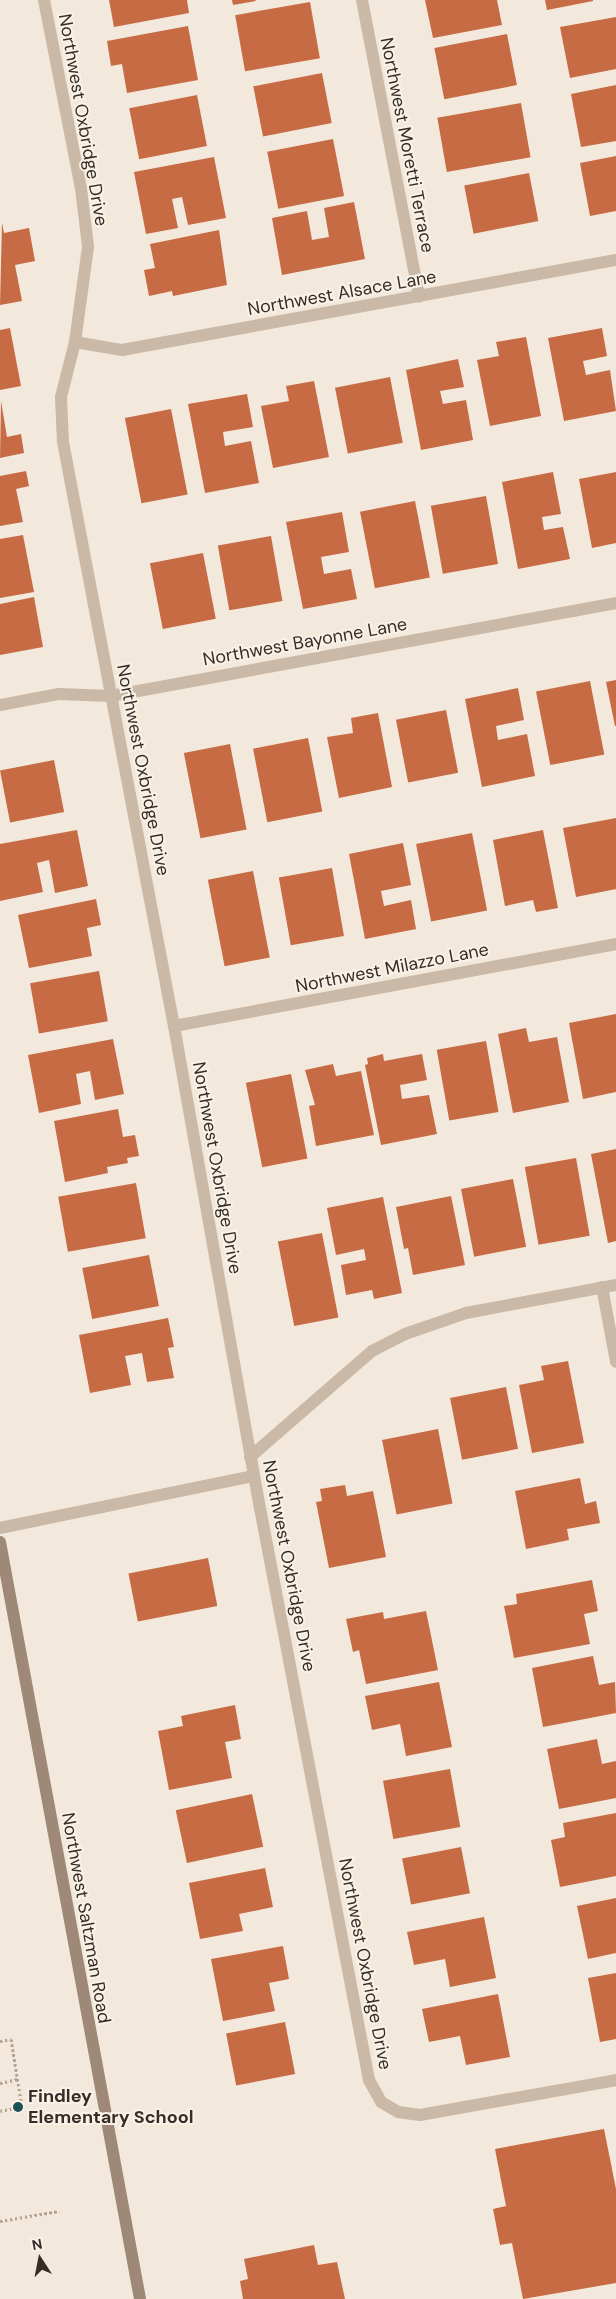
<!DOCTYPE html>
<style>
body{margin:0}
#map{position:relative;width:616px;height:2299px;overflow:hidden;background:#f2e8db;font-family:"DM Sans",sans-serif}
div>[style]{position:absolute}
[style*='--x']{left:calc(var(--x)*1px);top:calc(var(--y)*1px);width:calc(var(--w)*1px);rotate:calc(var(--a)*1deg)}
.building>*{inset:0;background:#c76b44;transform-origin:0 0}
.path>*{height:3px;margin-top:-1.5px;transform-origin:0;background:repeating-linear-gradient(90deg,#b6a391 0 2.5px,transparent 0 5px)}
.street>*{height:12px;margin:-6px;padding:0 6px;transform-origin:6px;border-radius:6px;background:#cab9a7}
.secondary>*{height:12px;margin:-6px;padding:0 6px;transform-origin:6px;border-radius:6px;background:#9e8878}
.dots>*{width:14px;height:14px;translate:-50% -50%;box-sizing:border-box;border:2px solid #faf2e7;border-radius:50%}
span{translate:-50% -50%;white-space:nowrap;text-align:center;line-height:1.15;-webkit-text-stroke:4px #faf2e7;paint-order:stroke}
.street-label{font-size:18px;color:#362d28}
.poi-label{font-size:18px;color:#362d28;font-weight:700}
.left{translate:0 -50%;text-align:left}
.north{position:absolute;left:15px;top:2234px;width:50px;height:50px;-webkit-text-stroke:4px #faf2e7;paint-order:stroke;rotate:349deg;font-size:14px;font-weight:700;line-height:20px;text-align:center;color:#362d28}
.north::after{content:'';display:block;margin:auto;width:18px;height:22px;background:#362d28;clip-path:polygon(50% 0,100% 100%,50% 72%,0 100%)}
</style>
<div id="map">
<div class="building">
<i style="clip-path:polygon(109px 0,187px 0,189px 13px,114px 27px)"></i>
<i style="clip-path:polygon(232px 0,255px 0,256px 1px,233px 5px)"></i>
<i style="clip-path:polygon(425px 0,497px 0,502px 25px,433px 38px)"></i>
<i style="clip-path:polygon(545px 0,593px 0,593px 1px,547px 10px)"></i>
<i style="left:310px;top:2px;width:57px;height:76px;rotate:80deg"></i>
<i style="clip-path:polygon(616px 17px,616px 69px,570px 78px,560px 27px)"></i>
<i style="clip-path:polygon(188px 26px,198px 80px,127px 93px,122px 64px,111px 66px,107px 41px)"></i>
<i style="left:507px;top:34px;width:52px;height:74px;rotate:79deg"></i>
<i style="left:322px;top:73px;width:51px;height:70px;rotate:79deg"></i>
<i style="clip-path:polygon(616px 85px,616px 141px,581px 147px,571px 94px)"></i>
<i style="left:197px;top:95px;width:52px;height:69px;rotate:79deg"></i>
<i style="left:521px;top:103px;width:55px;height:85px;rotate:80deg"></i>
<i style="left:333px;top:139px;width:58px;height:67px;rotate:79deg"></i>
<i style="clip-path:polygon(616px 156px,616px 211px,590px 216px,580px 163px)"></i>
<i style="clip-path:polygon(214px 157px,226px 218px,188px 225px,182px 197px,172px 199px,178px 228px,146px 234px,134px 172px)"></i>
<i style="left:529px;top:173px;width:49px;height:66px;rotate:79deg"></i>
<i style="clip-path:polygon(354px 202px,365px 259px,282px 275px,272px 218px,307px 211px,312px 240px,329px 237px,324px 208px)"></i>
<i style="clip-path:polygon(2px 223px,4px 233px,29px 228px,35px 261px,15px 265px,22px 301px,0 305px)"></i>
<i style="clip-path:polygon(219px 230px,227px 285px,173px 296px,172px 291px,149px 296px,144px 270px,155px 268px,150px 244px)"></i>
<i style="clip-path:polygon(10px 328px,21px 386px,0 390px,0 330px)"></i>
<i style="clip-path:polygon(602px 328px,607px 356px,583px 361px,586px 375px,610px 370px,616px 411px,564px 421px,548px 338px)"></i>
<i style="clip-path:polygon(526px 337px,541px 416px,490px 426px,477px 360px,499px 356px,496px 342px)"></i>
<i style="clip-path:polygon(458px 359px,464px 387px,440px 391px,443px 404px,466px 400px,473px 440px,421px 450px,406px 370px)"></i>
<i style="left:390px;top:377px;width:67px;height:56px;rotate:79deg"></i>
<i style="clip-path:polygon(314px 381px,329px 457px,273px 468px,261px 406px,289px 401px,286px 386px)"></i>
<i style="clip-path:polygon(247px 394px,253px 427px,223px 432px,225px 446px,251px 441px,259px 483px,205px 493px,188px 404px)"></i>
<i style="clip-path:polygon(1px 401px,7px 437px,21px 434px,24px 453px,0 458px)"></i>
<i style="left:171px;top:409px;width:87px;height:47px;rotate:79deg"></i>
<i style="clip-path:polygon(26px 471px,29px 486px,16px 489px,23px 522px,0 526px,0 476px)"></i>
<i style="clip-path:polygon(553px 472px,561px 514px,542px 517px,544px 530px,563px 527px,570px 559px,518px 569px,502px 482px)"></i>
<i style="clip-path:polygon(616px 472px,616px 543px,592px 548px,579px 479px)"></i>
<i style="left:486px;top:496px;width:69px;height:56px;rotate:80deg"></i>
<i style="left:415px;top:501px;width:78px;height:56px;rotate:79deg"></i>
<i style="clip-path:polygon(342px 512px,349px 552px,321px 557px,324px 574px,351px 569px,357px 599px,303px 609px,286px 522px)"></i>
<i style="clip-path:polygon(23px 535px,34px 592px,0 598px,0 539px)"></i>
<i style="left:271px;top:536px;width:66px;height:54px;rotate:80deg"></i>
<i style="left:203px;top:553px;width:67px;height:54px;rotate:79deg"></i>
<i style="clip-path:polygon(34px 597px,43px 647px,0 655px,0 604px)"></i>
<i style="clip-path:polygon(616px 680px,616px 726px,615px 726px,606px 682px)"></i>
<i style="left:590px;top:681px;width:75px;height:55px;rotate:79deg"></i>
<i style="clip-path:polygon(518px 688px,524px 720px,496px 726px,498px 740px,527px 734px,535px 776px,482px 787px,465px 699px)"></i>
<i style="left:446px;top:710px;width:64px;height:51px;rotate:79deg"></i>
<i style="clip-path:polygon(378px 713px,392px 787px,339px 798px,327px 737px,353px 733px,351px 718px)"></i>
<i style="left:308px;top:738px;width:75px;height:56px;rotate:79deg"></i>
<i style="left:230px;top:744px;width:87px;height:47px;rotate:79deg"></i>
<i style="left:54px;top:760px;width:53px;height:55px;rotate:79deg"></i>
<i style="clip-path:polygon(616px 818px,616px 889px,576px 897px,563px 828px)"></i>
<i style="clip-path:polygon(77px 830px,88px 886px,55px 893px,49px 860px,37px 863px,43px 892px,0 901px,0 844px)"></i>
<i style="clip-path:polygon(543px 830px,558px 908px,536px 912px,533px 900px,505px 906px,493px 840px)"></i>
<i style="left:472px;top:833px;width:79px;height:57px;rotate:79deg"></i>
<i style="clip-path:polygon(403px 843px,411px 885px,381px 891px,384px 906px,411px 900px,416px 929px,365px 939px,349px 854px)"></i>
<i style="left:332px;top:868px;width:69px;height:54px;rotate:80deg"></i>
<i style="left:253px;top:871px;width:88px;height:46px;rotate:79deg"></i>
<i style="clip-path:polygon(96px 899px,101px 925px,87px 928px,92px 956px,29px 968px,18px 915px)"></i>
<i style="left:99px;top:971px;width:51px;height:70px;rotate:80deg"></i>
<i style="clip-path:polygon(616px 1014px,616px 1092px,583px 1099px,569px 1023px)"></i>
<i style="clip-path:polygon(526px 1028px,529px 1042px,557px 1037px,569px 1102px,513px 1113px,498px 1034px)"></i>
<i style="clip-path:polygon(113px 1039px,124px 1094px,95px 1100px,90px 1071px,76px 1074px,81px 1104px,39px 1113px,28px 1055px)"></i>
<i style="left:486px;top:1041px;width:72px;height:50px;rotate:80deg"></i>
<i style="clip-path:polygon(383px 1054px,384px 1061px,422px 1054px,427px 1080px,400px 1085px,402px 1099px,429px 1095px,437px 1134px,381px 1145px,365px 1065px,368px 1064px,367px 1058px)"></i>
<i style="clip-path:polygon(333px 1064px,336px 1076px,361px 1071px,374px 1135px,316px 1146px,309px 1106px,315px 1105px,305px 1070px)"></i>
<i style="left:291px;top:1074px;width:86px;height:46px;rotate:79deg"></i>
<i style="clip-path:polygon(118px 1109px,123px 1137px,135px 1135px,139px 1156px,127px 1158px,128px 1163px,107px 1167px,108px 1173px,65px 1182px,54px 1121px)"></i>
<i style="clip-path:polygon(616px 1149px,616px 1241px,608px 1243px,591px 1154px)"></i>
<i style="left:576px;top:1158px;width:79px;height:52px;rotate:80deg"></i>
<i style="left:513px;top:1179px;width:69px;height:53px;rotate:79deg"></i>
<i style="left:136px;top:1183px;width:56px;height:79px;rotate:80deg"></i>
<i style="clip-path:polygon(451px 1196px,465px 1265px,413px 1275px,408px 1248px,404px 1249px,396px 1207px)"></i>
<i style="clip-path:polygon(383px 1197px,402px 1293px,374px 1299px,372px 1290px,346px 1295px,341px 1265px,366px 1260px,364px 1249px,336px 1255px,327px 1208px)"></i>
<i style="left:322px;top:1233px;width:86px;height:45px;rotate:79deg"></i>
<i style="left:149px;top:1255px;width:52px;height:68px;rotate:79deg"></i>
<i style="clip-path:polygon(168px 1318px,174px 1347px,168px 1348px,174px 1378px,147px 1382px,142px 1353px,125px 1356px,131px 1385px,90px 1393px,79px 1335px)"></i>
<i style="clip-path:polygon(568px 1361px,584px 1443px,532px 1453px,519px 1385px,544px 1380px,541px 1366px)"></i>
<i style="left:506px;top:1387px;width:63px;height:57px;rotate:79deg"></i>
<i style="left:438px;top:1429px;width:76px;height:57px;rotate:79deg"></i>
<i style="clip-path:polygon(580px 1478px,585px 1504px,596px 1501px,600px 1523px,567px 1529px,569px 1540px,526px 1549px,515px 1491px)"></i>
<i style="clip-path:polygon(345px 1485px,347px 1496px,373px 1491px,386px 1557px,329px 1568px,316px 1502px,322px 1501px,320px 1489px)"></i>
<i style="left:208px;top:1558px;width:49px;height:81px;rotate:79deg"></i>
<i style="clip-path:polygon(592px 1580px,598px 1611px,584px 1614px,590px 1644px,514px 1658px,504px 1606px,517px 1604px,516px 1594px)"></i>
<i style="clip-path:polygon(426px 1611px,438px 1670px,366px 1684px,359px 1650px,353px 1652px,346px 1619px,383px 1612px,384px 1619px)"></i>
<i style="clip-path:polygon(593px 1656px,599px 1685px,615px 1682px,616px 1713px,543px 1727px,532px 1668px)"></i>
<i style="clip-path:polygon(439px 1682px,452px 1747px,406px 1756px,400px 1724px,372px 1730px,365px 1696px)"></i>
<i style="clip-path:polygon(235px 1705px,241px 1739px,225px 1742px,232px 1778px,169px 1790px,158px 1731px,183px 1726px,181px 1716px)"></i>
<i style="clip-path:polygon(597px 1739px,602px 1764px,616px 1761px,616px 1798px,559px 1809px,547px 1749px)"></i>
<i style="left:450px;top:1769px;width:59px;height:68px;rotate:80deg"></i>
<i style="left:252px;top:1794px;width:54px;height:78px;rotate:78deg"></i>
<i style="clip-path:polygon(616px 1813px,616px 1876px,560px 1887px,551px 1840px,565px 1837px,563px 1823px)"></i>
<i style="left:461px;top:1847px;width:47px;height:60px;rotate:79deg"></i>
<i style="clip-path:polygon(265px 1868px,273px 1907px,239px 1914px,243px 1931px,200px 1939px,189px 1883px)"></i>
<i style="clip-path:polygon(616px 1898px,616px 1953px,588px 1959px,577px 1906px)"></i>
<i style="clip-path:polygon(484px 1917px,496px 1978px,450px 1987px,445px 1959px,414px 1965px,407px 1932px)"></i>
<i style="clip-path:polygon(283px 1946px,289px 1979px,269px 1983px,275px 2011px,223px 2021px,211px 1959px)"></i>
<i style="clip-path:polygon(616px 1973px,616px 2039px,600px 2042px,588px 1978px)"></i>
<i style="clip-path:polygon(498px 1994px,510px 2057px,466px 2065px,460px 2036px,429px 2042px,422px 2009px)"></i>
<i style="left:285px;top:2022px;width:53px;height:60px;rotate:79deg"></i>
<i style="clip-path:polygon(604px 2129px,616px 2189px,616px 2283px,523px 2299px,512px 2243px,500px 2245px,493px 2209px,506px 2206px,495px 2149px)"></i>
<i style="clip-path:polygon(314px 2245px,318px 2265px,337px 2262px,345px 2299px,243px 2299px,240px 2281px,248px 2279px,244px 2259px)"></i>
</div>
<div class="path">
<i style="--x:0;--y:2041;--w:11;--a:-10"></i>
<i style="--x:11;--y:2039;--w:69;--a:80.8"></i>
<i style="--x:22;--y:2107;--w:22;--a:170"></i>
<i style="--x:0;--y:2083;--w:18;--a:-13"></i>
<i style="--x:0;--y:2221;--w:60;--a:-9.6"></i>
</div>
<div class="street">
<i style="--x:44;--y:0;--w:192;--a:78.9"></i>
<i style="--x:81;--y:188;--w:59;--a:83.2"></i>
<i style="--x:88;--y:247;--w:96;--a:97.8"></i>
<i style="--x:75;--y:342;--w:57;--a:104.3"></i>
<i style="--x:61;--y:397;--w:45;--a:87.5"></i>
<i style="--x:63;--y:442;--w:594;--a:79.24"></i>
<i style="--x:174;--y:1026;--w:490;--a:79.9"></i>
<i style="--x:260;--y:1508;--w:582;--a:79.21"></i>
<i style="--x:369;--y:2080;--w:25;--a:61"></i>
<i style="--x:381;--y:2102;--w:20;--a:30"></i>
<i style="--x:398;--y:2112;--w:22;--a:8"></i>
<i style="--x:420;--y:2115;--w:199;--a:-10.1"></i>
<i style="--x:362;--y:0;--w:302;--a:79.1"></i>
<i style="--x:75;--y:342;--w:48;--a:9.7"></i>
<i style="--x:122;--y:350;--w:502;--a:-10.33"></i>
<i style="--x:0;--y:705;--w:60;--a:-10.6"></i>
<i style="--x:59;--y:694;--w:52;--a:2.2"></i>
<i style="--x:111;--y:696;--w:513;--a:-10.43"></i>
<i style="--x:174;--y:1026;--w:450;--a:-10.5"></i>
<i style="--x:602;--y:1287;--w:76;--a:79.4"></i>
<i style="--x:250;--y:1457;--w:162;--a:-41"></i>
<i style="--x:372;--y:1351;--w:37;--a:-27"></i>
<i style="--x:405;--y:1334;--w:65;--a:-19"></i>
<i style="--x:466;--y:1313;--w:153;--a:-10.6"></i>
<i style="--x:0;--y:1528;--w:259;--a:-11.6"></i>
</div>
<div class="secondary">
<i style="--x:0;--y:1542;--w:770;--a:79.52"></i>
</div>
<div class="dots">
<i style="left:18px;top:2107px;background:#1d5158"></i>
</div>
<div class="street-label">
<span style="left:83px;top:120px;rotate:80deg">Northwest Oxbridge Drive</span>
<span style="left:407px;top:145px;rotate:79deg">Northwest Moretti Terrace</span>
<span style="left:342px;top:293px;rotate:-10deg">Northwest Alsace Lane</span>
<span style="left:305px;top:642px;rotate:-10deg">Northwest Bayonne Lane</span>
<span style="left:143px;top:770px;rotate:79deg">Northwest Oxbridge Drive</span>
<span style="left:392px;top:968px;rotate:-11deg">Northwest Milazzo Lane</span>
<span style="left:217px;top:1168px;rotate:80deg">Northwest Oxbridge Drive</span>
<span style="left:289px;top:1566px;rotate:79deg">Northwest Oxbridge Drive</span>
<span style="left:86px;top:1918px;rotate:80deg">Northwest Saltzman Road</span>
<span style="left:365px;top:1964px;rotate:79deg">Northwest Oxbridge Drive</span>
</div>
<div class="poi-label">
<span class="left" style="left:28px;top:2107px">Findley<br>Elementary School</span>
</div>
<div class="north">N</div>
</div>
